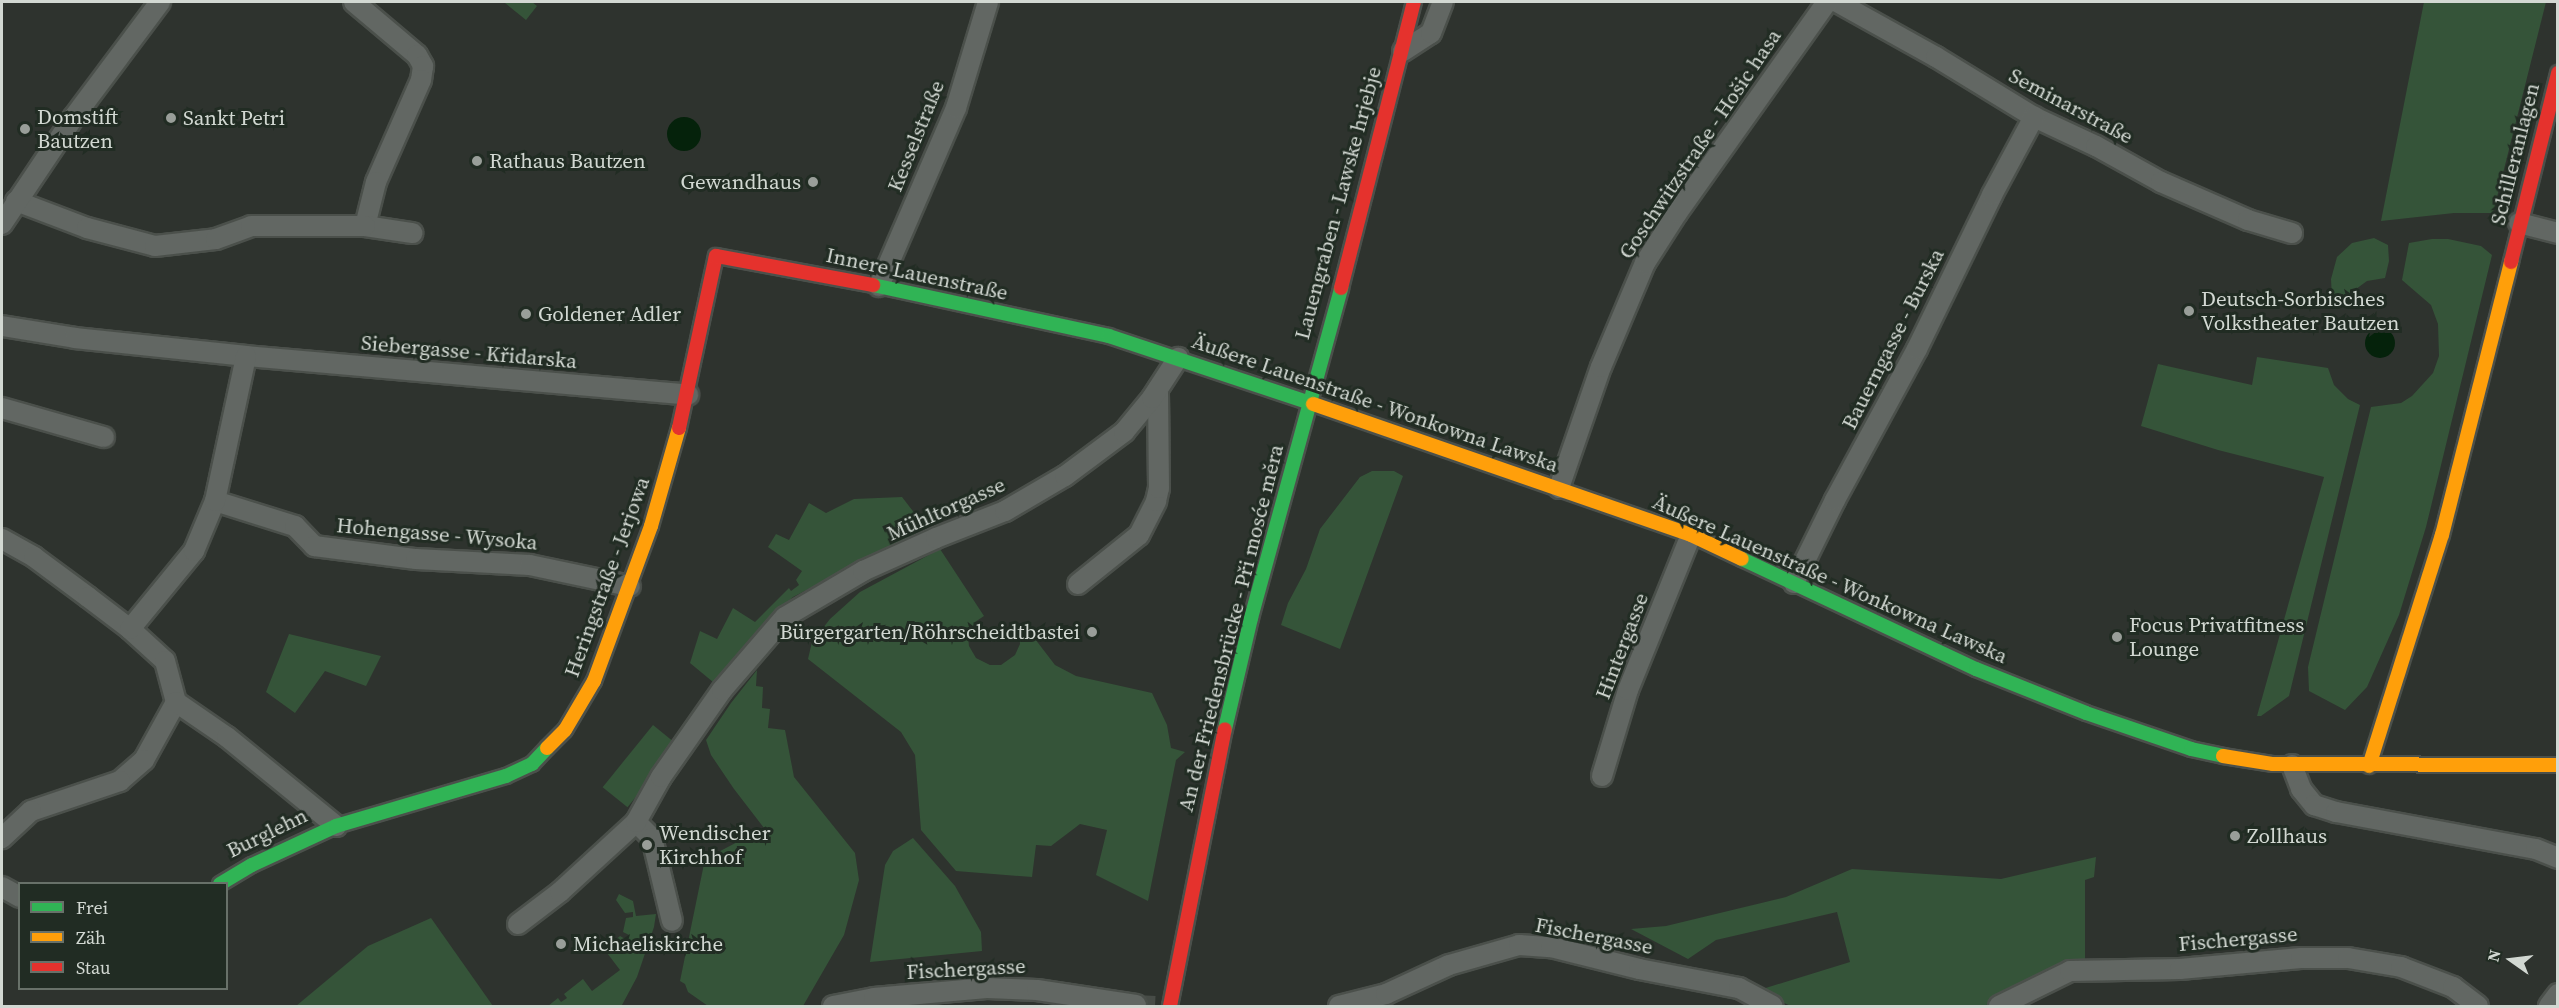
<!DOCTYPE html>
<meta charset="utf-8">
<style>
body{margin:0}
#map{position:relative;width:2559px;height:1008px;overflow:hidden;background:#2e332e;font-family:"Source Serif 4",serif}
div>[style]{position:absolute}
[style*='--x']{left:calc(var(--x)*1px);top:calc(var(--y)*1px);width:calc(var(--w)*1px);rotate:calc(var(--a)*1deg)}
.green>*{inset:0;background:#355439;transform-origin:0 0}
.water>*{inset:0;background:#05220b}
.round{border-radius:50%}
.street-tunnel>*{height:20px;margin-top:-10px;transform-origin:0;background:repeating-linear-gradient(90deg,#474c47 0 20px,transparent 0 30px)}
.roads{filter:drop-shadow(2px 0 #4b504b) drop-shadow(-2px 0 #4b504b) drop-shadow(0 2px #4b504b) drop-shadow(0 -2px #4b504b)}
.street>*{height:20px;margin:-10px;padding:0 10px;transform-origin:10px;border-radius:10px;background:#626763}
.fast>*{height:14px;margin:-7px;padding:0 7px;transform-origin:7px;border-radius:7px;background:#30b455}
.slow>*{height:14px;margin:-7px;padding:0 7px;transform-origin:7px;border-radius:7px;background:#ff9f0a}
.jam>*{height:14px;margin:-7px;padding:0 7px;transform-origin:7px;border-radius:7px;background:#e5322d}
.dots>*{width:16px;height:16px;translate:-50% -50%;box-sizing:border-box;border:3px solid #212c23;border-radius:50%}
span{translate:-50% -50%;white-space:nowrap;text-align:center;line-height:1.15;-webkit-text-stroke:6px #212c23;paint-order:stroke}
.street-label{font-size:21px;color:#d2d8d2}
.poi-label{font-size:21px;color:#d2d8d2}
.left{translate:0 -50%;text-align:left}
.right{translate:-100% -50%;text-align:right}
.frame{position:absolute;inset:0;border:3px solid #d2d8d2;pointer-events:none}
.legend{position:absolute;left:18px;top:882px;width:210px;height:108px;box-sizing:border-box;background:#212c23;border:2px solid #687169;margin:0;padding:8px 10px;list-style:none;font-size:18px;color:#d2d8d2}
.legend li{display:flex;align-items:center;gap:12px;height:30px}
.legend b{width:30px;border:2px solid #687169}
.north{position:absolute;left:2481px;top:930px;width:60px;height:60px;-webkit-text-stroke:4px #212c23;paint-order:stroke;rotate:284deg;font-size:16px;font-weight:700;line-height:24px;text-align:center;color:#d2d8d2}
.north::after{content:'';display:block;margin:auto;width:21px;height:27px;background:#d2d8d2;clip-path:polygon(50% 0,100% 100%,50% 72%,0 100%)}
</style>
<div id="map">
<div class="green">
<i style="clip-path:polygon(532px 2px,537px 6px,526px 20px,505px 3px)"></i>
<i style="clip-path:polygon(2424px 2px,2546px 2px,2493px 213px,2454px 213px,2381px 221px)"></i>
<i style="clip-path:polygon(2374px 238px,2388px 245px,2389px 261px,2385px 278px,2367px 281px,2341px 300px,2332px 299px,2331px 279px,2337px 257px,2352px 243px)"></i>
<i style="clip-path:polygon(2432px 239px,2448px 239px,2481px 246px,2492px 255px,2426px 527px,2399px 615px,2367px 687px,2345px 710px,2309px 691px,2308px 667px,2371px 407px,2401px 403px,2412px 396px,2433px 373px,2439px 356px,2438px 324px,2431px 305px,2402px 280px,2409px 243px)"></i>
<i style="clip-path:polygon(2257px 357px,2328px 368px,2334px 385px,2348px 399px,2360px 405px,2289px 696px,2261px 716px,2257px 716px,2324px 477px,2218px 450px,2141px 426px,2158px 364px,2252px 385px)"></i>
<i style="clip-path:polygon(1372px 471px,1394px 471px,1403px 476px,1340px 649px,1281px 625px,1288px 603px,1306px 569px,1320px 529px,1360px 477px)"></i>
<i style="clip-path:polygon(902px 497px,926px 528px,793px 597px,760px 627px,713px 682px,690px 663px,700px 631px,717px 639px,733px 608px,755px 622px,789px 588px,791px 591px,799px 585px,796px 580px,802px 571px,768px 547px,776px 534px,789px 540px,809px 503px,826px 513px,854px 499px)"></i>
<i style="clip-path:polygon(940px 549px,984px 616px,975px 622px,968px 637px,969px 646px,976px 658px,990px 665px,1001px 665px,1015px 655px,1020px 644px,1019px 634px,1032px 635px,1055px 665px,1076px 676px,1152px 693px,1167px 725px,1171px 748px,1185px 752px,1176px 760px,1148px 901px,1096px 875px,1107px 830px,1080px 824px,1051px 846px,1036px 845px,1032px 877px,956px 871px,921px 830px,915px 755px,901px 732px,808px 659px,812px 642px,830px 619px,860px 592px)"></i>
<i style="clip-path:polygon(289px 634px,381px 656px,366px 686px,325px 671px,295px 713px,266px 692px)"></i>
<i style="clip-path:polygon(757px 670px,756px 686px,763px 687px,762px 708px,770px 709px,768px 728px,785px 730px,794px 777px,855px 853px,859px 880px,844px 935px,803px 1006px,708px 1006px,688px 992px,685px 984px,680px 981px,705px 859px,764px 828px,734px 789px,711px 755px,706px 740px,731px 703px)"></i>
<i style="left:653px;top:725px;width:32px;height:80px;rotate:39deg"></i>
<i style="clip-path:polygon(913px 838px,955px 886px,981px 932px,982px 951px,870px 962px,885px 865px,893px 851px)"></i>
<i style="clip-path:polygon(2096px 857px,2094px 877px,2085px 880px,2085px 962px,2007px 992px,1985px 1006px,1791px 1006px,1756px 991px,1850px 962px,1837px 912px,1716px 940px,1688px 959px,1631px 929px,1666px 926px,1786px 897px,1852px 869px,2001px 879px)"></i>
<i style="clip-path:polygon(619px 894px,633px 901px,636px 916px,656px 914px,654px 927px,637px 977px,622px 1005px,548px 1006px,558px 998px,561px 1002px,567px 998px,564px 994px,583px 979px,592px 991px,620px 970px,604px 949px,620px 936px,627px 940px,629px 935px,623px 932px,626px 918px,633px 917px,633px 912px,625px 913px,616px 900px)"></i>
<i style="clip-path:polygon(431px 918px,493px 1006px,296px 1006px,368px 946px)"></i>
</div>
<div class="water">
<i class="round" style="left:667px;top:117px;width:34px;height:34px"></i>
<i class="round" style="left:2365px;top:328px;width:30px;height:30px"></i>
</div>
<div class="street-tunnel">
<i style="--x:1136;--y:1005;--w:19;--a:3"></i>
</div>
<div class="roads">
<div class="street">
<i style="--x:354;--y:2;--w:82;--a:40.1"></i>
<i style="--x:417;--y:55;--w:13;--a:61"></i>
<i style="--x:423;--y:66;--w:14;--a:98"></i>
<i style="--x:421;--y:80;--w:111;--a:113.8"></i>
<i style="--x:376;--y:182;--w:45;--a:104"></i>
<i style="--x:365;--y:226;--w:48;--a:8.5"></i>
<i style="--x:1837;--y:2;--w:113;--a:29.1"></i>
<i style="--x:1936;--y:57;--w:115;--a:31.5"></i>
<i style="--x:2034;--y:117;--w:68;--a:25.1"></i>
<i style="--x:2096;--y:146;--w:74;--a:29"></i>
<i style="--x:2161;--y:182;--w:95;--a:23.6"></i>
<i style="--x:2248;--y:220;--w:46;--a:16.5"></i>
<i style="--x:1403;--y:51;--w:33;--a:-33"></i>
<i style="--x:1431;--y:33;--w:33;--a:-69"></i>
<i style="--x:16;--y:201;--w:76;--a:20.8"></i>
<i style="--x:87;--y:228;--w:70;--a:14.8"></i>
<i style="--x:155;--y:246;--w:61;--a:-6.5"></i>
<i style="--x:216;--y:239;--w:37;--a:-20"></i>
<i style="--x:251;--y:226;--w:114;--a:0"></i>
<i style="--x:2519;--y:223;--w:40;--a:14.4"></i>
<i style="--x:2;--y:224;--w:129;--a:-56.1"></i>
<i style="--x:74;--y:117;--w:144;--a:-53.2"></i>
<i style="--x:879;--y:286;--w:194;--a:-66.6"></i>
<i style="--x:956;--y:108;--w:111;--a:-73.2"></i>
<i style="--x:2;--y:326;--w:74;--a:9.3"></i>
<i style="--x:75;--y:338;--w:172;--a:6"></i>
<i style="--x:246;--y:356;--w:444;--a:5"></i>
<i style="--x:2;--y:408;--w:106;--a:15.9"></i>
<i style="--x:1559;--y:488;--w:128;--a:-70.9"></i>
<i style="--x:1601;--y:367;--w:113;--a:-67.1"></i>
<i style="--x:1645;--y:263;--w:59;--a:-57.4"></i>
<i style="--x:1677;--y:213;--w:259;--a:-54.6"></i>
<i style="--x:215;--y:501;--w:84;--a:17.4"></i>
<i style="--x:295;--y:526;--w:28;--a:46"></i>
<i style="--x:314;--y:546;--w:103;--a:7.3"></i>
<i style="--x:416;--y:559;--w:114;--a:3"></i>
<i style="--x:530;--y:565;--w:102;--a:11.9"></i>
<i style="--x:2;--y:539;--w:37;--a:29"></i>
<i style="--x:34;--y:557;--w:67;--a:36.5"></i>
<i style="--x:88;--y:597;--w:53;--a:37.3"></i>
<i style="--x:130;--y:629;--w:47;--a:42.4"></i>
<i style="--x:165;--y:661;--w:42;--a:75"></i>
<i style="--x:176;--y:702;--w:66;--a:118.9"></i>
<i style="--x:144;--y:760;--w:32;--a:139"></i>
<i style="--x:120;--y:781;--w:94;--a:161.4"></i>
<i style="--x:31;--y:811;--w:40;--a:137"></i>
<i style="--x:1794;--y:583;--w:93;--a:-63.7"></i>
<i style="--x:1835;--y:500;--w:172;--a:-61.5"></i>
<i style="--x:1917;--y:349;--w:171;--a:-64"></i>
<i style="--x:1992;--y:195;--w:89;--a:-61.7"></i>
<i style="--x:1078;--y:584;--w:78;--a:-38.8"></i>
<i style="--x:1139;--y:535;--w:38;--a:-63"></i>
<i style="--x:1156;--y:501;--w:13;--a:-77"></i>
<i style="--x:1159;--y:488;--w:99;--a:-90.6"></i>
<i style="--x:130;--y:629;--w:101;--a:-50.6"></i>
<i style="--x:194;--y:551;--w:54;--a:-67.2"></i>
<i style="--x:215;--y:501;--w:148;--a:-77.9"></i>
<i style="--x:176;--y:702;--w:62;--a:34.5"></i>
<i style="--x:227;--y:737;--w:141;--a:39.2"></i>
<i style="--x:2292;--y:765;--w:26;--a:69"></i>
<i style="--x:2301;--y:789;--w:21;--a:51"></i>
<i style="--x:2314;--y:805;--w:23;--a:18"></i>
<i style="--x:2336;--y:812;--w:203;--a:10.5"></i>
<i style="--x:2536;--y:849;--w:24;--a:22"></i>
<i style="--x:1602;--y:776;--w:90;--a:-73.2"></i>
<i style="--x:1628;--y:690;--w:167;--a:-67.9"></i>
<i style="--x:636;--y:822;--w:23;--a:45"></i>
<i style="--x:652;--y:838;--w:85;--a:76.5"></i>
<i style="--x:2;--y:887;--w:21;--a:29"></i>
<i style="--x:518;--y:924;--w:53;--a:-37.3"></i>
<i style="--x:560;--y:892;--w:103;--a:-42.6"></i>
<i style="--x:636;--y:822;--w:51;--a:-60.9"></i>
<i style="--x:661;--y:777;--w:106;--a:-55"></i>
<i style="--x:722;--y:690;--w:96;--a:-49.2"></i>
<i style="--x:785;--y:617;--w:91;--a:-30.5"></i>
<i style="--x:863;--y:571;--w:80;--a:-24.3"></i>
<i style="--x:936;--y:538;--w:74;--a:-21.4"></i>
<i style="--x:1005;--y:511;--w:69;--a:-30.3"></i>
<i style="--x:1065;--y:476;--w:74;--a:-36.7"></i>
<i style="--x:1124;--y:432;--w:44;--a:-50.5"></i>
<i style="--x:1152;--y:398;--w:48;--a:-57"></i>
<i style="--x:833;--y:1006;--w:42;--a:-11"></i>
<i style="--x:874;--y:998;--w:113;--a:-5.1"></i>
<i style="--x:987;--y:988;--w:50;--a:2.3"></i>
<i style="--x:1037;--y:990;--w:100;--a:8.6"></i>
<i style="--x:1339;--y:1006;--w:49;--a:-14.3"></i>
<i style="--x:1386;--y:994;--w:69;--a:-24.7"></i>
<i style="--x:1449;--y:965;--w:73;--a:-15.9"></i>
<i style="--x:1519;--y:945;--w:32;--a:4"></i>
<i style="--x:1551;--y:947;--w:91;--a:14"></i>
<i style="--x:1639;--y:969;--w:102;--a:10.8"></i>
<i style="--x:1739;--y:988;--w:38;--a:28"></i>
<i style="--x:1999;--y:1006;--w:79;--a:-26.2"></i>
<i style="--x:2070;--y:971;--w:110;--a:-1"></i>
<i style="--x:2180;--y:969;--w:121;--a:-5.2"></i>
<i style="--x:2301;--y:958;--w:47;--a:0"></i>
<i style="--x:2348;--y:958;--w:54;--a:9.6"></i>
<i style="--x:2401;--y:967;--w:56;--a:21"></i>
<i style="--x:2453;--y:987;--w:31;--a:37"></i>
<i style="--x:2549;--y:1006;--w:15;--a:-53"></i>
</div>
<div class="fast">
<i style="--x:873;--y:285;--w:241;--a:12.2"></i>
<i style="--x:1109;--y:336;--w:215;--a:18.4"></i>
<i style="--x:1742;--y:559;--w:259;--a:25.2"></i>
<i style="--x:1976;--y:669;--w:118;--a:21.8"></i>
<i style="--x:2086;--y:713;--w:111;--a:18.9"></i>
<i style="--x:2191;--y:749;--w:33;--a:12"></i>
<i style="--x:1225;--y:729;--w:114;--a:-76.8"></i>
<i style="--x:1251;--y:618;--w:342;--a:-74.7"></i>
<i style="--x:220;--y:884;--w:37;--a:-31"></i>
<i style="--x:252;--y:865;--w:93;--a:-24.9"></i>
<i style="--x:336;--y:826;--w:177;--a:-16.4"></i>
<i style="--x:506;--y:776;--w:29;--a:-25"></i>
<i style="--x:532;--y:764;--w:22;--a:-47"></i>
</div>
<div class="slow">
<i style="--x:1313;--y:404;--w:400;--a:19.1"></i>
<i style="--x:1691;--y:535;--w:56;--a:25.2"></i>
<i style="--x:547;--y:748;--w:25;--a:-45"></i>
<i style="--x:565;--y:730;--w:57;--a:-59.4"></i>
<i style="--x:594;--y:681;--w:165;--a:-69.8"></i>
<i style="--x:651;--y:526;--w:102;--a:-74.1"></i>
<i style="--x:2223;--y:756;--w:51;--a:9.1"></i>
<i style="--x:2273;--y:764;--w:285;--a:0.2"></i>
<i style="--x:2369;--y:766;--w:242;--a:-72.5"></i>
<i style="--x:2442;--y:535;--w:282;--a:-75.8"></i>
</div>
<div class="jam">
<i style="--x:2511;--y:262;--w:195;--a:-76"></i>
<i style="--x:1341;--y:288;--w:295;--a:-75.7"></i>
<i style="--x:679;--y:428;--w:176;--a:-77.9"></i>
<i style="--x:716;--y:256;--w:160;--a:10.5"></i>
<i style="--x:1170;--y:1006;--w:282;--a:-78.8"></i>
</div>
</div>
<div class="dots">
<i style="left:171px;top:118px;background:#999e99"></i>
<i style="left:25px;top:129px;background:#999e99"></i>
<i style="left:477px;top:161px;background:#999e99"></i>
<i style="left:813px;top:182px;background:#999e99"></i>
<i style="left:2189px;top:311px;background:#999e99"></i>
<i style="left:526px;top:314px;background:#999e99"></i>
<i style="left:1092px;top:632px;background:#999e99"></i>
<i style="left:2117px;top:637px;background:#999e99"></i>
<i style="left:2235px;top:836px;background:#999e99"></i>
<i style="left:647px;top:845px;background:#999e99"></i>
<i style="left:561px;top:944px;background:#999e99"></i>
</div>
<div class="street-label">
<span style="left:2071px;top:106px;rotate:28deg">Seminarstraße</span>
<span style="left:916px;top:136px;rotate:-68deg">Kesselstraße</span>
<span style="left:1700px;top:144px;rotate:-56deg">Goschwitzstraße - Hošic hasa</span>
<span style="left:2515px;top:154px;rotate:-76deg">Schilleranlagen</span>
<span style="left:1338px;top:203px;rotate:-75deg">Lauengraben - Lawske hrjebje</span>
<span style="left:917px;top:274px;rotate:12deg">Innere Lauenstraße</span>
<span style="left:1893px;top:339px;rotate:-63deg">Bauerngasse - Burska</span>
<span style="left:469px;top:352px;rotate:5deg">Siebergasse - Křidarska</span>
<span style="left:1375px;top:403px;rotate:19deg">Äußere Lauenstraße - Wonkowna Lawska</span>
<span style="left:946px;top:509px;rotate:-24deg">Mühltorgasse</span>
<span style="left:437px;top:534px;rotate:5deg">Hohengasse - Wysoka</span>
<span style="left:607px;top:577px;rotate:-70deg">Heringstraße - Jerjowa</span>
<span style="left:1830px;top:579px;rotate:24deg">Äußere Lauenstraße - Wonkowna Lawska</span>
<span style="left:1231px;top:628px;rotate:-76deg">An der Friedensbrücke - Při mosće měra</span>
<span style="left:1622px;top:646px;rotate:-69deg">Hintergasse</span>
<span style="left:267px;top:833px;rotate:-26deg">Burglehn</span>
<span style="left:1594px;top:936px;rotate:11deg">Fischergasse</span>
<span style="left:2238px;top:939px;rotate:-5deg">Fischergasse</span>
<span style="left:966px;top:969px;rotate:-3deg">Fischergasse</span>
</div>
<div class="poi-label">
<span class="left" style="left:37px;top:129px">Domstift<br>Bautzen</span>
<span class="left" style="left:183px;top:118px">Sankt Petri</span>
<span class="left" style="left:489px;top:161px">Rathaus Bautzen</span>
<span class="right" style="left:801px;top:182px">Gewandhaus</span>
<span class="left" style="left:2201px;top:311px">Deutsch-Sorbisches<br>Volkstheater Bautzen</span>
<span class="left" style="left:538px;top:314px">Goldener Adler</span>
<span class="left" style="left:2129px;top:637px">Focus Privatfitness<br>Lounge</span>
<span class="right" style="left:1080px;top:632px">Bürgergarten/Röhrscheidtbastei</span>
<span class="left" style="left:659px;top:845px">Wendischer<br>Kirchhof</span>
<span class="left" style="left:2247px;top:836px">Zollhaus</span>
<span class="left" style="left:573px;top:944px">Michaeliskirche</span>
</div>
<div class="frame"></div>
<ul class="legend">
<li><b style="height:8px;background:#30b455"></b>Frei</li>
<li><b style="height:8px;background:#ff9f0a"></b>Zäh</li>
<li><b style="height:8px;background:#e5322d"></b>Stau</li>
</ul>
<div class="north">N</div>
</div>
